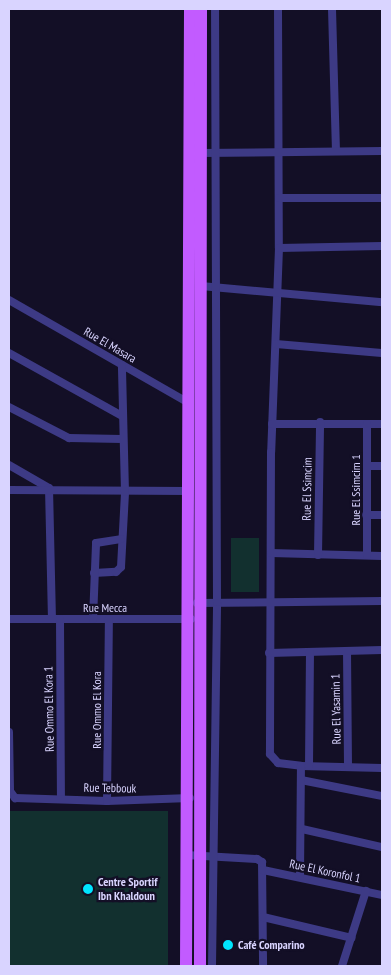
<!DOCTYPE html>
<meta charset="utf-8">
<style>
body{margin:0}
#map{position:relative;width:391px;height:975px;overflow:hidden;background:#130f26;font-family:"PT Sans Narrow",sans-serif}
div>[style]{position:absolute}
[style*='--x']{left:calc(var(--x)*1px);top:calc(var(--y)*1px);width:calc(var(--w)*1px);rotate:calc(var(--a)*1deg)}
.green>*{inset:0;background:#12302f;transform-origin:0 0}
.street>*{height:8px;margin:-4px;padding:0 4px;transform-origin:4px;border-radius:4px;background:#3d3a85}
.primary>*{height:12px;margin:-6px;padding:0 6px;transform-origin:6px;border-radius:6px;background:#c25bff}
.dots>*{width:14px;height:14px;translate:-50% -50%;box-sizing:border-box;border:2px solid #130f26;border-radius:50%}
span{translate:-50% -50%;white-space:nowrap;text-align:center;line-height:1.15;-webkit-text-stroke:4.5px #130f26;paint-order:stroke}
.street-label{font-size:12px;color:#d9d4ff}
.poi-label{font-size:12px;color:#d9d4ff;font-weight:700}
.left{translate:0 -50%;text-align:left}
.frame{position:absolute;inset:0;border:10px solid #d9d4ff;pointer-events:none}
</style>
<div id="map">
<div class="green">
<i style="left:231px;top:538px;width:28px;height:54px"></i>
<i style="left:9px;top:811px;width:159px;height:155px"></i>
</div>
<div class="street">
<i style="--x:278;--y:9;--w:239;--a:89.8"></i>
<i style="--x:279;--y:248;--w:204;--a:92.2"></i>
<i style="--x:271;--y:452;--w:302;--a:90.2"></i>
<i style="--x:270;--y:754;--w:12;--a:48"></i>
<i style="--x:278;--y:763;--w:23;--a:7"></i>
<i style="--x:301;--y:766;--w:81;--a:1.4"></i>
<i style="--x:332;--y:9;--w:141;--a:88.4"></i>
<i style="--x:200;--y:153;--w:182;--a:-0.6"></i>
<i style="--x:279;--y:198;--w:103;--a:0"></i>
<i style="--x:279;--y:248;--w:103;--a:-1.1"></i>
<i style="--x:201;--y:286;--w:182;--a:5.1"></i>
<i style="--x:9;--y:300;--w:207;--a:29.8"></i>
<i style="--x:276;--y:344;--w:106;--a:4.9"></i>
<i style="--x:9;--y:353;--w:129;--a:29.1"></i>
<i style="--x:9;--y:407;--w:68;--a:27.3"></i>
<i style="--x:69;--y:438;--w:53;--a:1.1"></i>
<i style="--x:272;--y:424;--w:110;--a:0"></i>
<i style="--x:9;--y:465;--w:46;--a:29.9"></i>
<i style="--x:49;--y:488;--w:131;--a:88.7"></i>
<i style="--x:367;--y:466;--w:15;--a:0"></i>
<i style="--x:9;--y:490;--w:180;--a:0.3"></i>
<i style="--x:366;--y:515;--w:16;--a:0"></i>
<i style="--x:271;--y:553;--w:111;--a:1.5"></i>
<i style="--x:318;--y:555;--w:133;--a:-89.1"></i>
<i style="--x:367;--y:555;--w:131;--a:-90"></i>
<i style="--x:94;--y:573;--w:22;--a:-3"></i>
<i style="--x:116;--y:572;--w:7;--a:-45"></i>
<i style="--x:121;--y:567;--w:75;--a:-86.9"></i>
<i style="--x:125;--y:492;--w:127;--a:-91.4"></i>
<i style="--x:197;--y:603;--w:185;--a:-0.6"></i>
<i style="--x:9;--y:619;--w:182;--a:0"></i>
<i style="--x:60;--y:619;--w:179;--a:89.7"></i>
<i style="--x:93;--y:619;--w:76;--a:-87.7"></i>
<i style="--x:96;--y:543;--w:25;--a:-9"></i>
<i style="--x:347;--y:651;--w:116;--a:89.5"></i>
<i style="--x:269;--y:653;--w:113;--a:-1.5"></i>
<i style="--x:9;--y:732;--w:59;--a:89"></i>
<i style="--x:10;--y:791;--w:9;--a:54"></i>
<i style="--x:15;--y:798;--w:92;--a:1.9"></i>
<i style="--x:107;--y:801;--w:83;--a:-2.1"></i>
<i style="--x:309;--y:766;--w:114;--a:-89.5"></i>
<i style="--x:301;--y:780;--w:83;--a:11.2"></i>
<i style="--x:107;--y:801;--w:182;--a:-89.4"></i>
<i style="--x:302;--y:829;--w:82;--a:12.7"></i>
<i style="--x:186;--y:855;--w:71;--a:3.2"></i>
<i style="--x:257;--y:859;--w:6;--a:31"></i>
<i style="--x:262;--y:862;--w:104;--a:89.4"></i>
<i style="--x:263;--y:870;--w:122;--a:11.9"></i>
<i style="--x:300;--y:876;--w:110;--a:-89.5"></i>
<i style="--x:263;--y:917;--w:91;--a:13.3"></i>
<i style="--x:212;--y:966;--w:364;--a:-89.2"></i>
<i style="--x:217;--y:602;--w:593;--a:-90.19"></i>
<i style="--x:342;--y:966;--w:79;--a:-72.3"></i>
</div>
<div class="primary">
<i style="--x:186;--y:966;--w:957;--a:-89.76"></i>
<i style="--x:200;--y:966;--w:957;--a:-89.94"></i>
</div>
<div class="dots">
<i style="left:88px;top:889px;background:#00e5ff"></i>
<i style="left:228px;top:945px;background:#00e5ff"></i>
</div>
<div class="street-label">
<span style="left:110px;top:345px;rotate:30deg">Rue El Masara</span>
<span style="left:307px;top:489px;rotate:-89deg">Rue El Ssimcim</span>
<span style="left:356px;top:490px;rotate:-90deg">Rue El Ssimcim 1</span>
<span style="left:105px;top:608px">Rue Mecca</span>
<span style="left:49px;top:709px;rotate:-91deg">Rue Ommo El Kora 1</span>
<span style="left:336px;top:709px;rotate:-91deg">Rue El Yasamin 1</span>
<span style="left:97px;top:710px;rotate:-90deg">Rue Ommo El Kora</span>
<span style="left:110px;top:788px;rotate:1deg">Rue Tebbouk</span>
<span style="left:325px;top:871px;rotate:12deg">Rue El Koronfol 1</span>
</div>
<div class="poi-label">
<span class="left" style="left:98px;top:889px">Centre Sportif<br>Ibn Khaldoun</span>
<span class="left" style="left:238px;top:945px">Café Comparino</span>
</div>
<div class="frame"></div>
</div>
